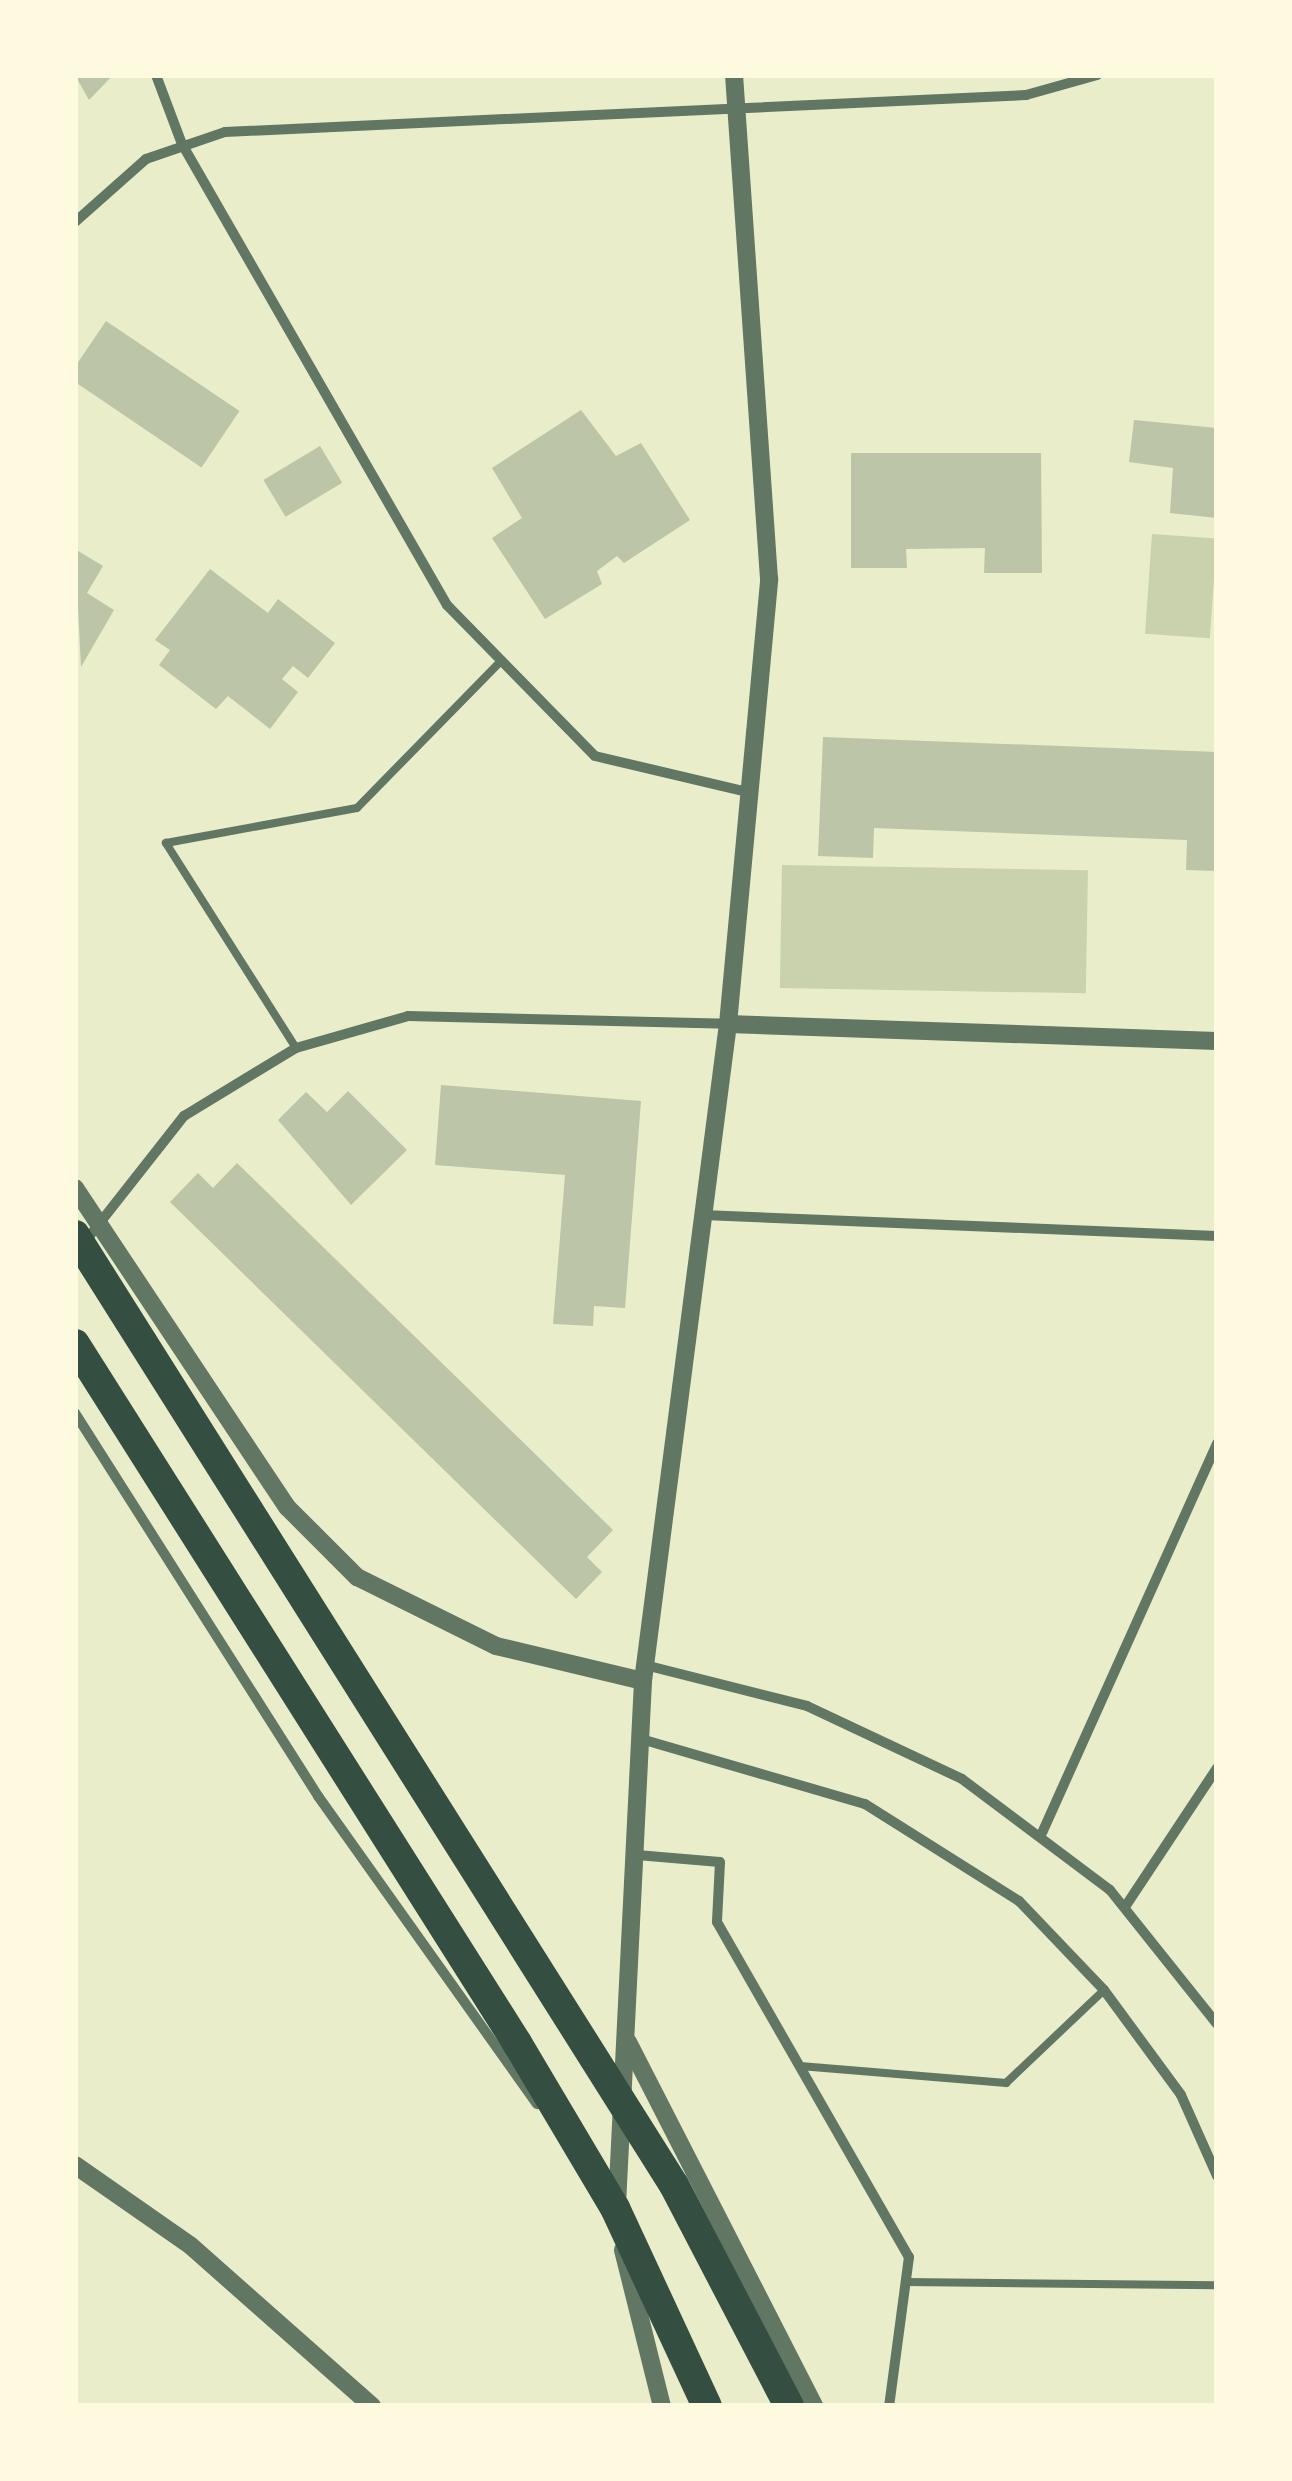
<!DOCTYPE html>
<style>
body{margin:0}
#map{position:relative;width:1292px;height:2481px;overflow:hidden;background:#e9edc9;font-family:Ubuntu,sans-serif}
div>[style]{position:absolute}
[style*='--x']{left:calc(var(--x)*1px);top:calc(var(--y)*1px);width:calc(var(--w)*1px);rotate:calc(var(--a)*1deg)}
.green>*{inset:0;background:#cad2ad;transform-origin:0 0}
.building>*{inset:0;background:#bcc5a7;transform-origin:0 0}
.service>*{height:8px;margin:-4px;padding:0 4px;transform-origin:4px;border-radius:4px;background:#617663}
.minor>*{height:10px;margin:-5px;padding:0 5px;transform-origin:5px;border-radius:5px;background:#617663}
.tertiary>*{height:18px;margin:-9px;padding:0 9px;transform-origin:9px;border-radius:9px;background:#617663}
.motorway>*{height:30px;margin:-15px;padding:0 15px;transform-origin:15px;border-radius:15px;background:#344e41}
span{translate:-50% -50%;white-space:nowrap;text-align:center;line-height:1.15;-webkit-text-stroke:9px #fefae0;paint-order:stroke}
.frame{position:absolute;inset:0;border:78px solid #fefae0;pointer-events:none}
</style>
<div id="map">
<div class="green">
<i style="left:1152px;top:534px;width:65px;height:100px;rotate:4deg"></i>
<i style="left:782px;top:865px;width:306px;height:123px;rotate:1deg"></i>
</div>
<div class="building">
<i style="clip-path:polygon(75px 75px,113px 75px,89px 100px)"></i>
<i style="left:106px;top:321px;width:161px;height:68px;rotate:34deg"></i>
<i style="clip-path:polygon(581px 410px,616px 456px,641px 443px,690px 520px,624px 563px,617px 556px,597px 571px,602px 584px,545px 619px,492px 538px,522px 518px,492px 468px)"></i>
<i style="clip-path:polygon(1134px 420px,1217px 428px,1217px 518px,1170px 513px,1173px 468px,1129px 462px)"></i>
<i style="left:320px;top:446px;width:43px;height:66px;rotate:59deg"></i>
<i style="clip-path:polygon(851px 453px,1041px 453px,1042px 573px,984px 573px,985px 548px,906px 549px,907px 568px,851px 568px)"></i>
<i style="clip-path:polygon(75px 549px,103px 566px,87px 593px,114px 610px,81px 667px)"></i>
<i style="clip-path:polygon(210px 569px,268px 613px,278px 599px,335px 643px,308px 678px,293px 666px,282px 679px,298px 692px,270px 729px,228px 696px,216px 709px,159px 665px,170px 650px,155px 640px)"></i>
<i style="clip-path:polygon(823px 737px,1217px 752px,1217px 871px,1186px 870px,1187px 840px,874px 828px,873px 858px,818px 856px)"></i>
<i style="clip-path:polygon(441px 1085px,641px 1101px,625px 1308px,594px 1306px,593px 1326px,553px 1324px,565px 1175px,435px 1165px)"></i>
<i style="clip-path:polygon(348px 1091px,407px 1150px,351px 1205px,278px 1120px,306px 1092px,327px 1112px)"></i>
<i style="clip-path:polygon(237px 1163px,613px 1530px,587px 1557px,602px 1572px,576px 1599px,170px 1202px,198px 1173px,213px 1188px)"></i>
</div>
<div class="service">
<i style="--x:296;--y:1048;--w:243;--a:-122.4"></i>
<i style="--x:166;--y:843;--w:194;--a:-10.4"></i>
<i style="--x:357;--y:808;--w:207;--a:-45.6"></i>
<i style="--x:800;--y:2066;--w:207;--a:4.7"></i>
<i style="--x:1006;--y:2083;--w:135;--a:-43.5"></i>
<i style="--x:906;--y:2282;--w:311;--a:0.6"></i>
</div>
<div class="minor">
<i style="--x:156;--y:75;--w:74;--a:69.4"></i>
<i style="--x:182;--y:144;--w:532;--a:60.11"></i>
<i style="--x:447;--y:605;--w:211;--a:45.6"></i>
<i style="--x:595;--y:756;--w:156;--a:13.3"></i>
<i style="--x:75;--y:222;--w:95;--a:-41.6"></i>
<i style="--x:146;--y:159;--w:83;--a:-18.9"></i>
<i style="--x:225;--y:132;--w:802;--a:-2.64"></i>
<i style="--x:1026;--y:95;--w:74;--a:-15.7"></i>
<i style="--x:703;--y:1215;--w:514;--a:2.34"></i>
<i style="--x:84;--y:1243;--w:162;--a:-51.8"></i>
<i style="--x:184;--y:1116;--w:131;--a:-31.3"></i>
<i style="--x:296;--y:1048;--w:116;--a:-15.9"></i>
<i style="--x:408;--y:1016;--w:320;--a:1.4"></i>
<i style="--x:75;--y:1413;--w:454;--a:57.6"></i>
<i style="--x:318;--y:1796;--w:378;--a:54.6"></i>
<i style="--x:645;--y:1665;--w:167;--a:14.2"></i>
<i style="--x:807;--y:1706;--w:171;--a:25.2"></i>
<i style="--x:962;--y:1779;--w:185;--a:36.9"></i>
<i style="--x:1110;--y:1890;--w:171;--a:51.4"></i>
<i style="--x:641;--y:1739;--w:233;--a:16.2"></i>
<i style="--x:865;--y:1804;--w:182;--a:32.2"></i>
<i style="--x:1019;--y:1901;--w:123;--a:46.3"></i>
<i style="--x:1104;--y:1990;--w:130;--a:53.7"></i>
<i style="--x:1181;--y:2095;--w:89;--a:66"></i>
<i style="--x:1042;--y:1833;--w:427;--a:-65.8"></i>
<i style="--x:637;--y:1855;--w:83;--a:4.8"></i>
<i style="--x:720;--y:1862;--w:60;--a:92.9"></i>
<i style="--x:717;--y:1922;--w:386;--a:60.2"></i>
<i style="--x:909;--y:2257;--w:150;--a:97.6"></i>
<i style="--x:1125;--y:1907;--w:167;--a:-56.5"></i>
</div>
<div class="tertiary">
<i style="--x:728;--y:1024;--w:489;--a:2"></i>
<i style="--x:75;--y:1188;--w:384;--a:56.4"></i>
<i style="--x:288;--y:1508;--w:98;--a:45"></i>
<i style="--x:357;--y:1577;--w:155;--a:26.4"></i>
<i style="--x:496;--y:1646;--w:151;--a:13.4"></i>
<i style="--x:628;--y:2042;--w:409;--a:62.9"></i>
<i style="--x:75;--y:2165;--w:141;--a:34.9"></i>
<i style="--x:191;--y:2246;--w:242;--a:41.5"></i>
<i style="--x:617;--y:2205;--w:525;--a:-87.16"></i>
<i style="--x:643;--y:1681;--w:662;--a:-82.63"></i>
<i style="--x:728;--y:1024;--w:447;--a:-84.7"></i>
<i style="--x:769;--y:579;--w:505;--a:-93.97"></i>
<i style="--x:623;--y:2250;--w:161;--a:76"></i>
</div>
<div class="motorway">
<i style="--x:75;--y:1235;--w:1123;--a:57.77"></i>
<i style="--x:674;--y:2185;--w:249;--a:62.5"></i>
<i style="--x:75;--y:1344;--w:827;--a:57.69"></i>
<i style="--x:517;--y:2043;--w:192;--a:59.3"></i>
<i style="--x:615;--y:2208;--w:218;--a:65.1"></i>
</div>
<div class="frame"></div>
</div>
